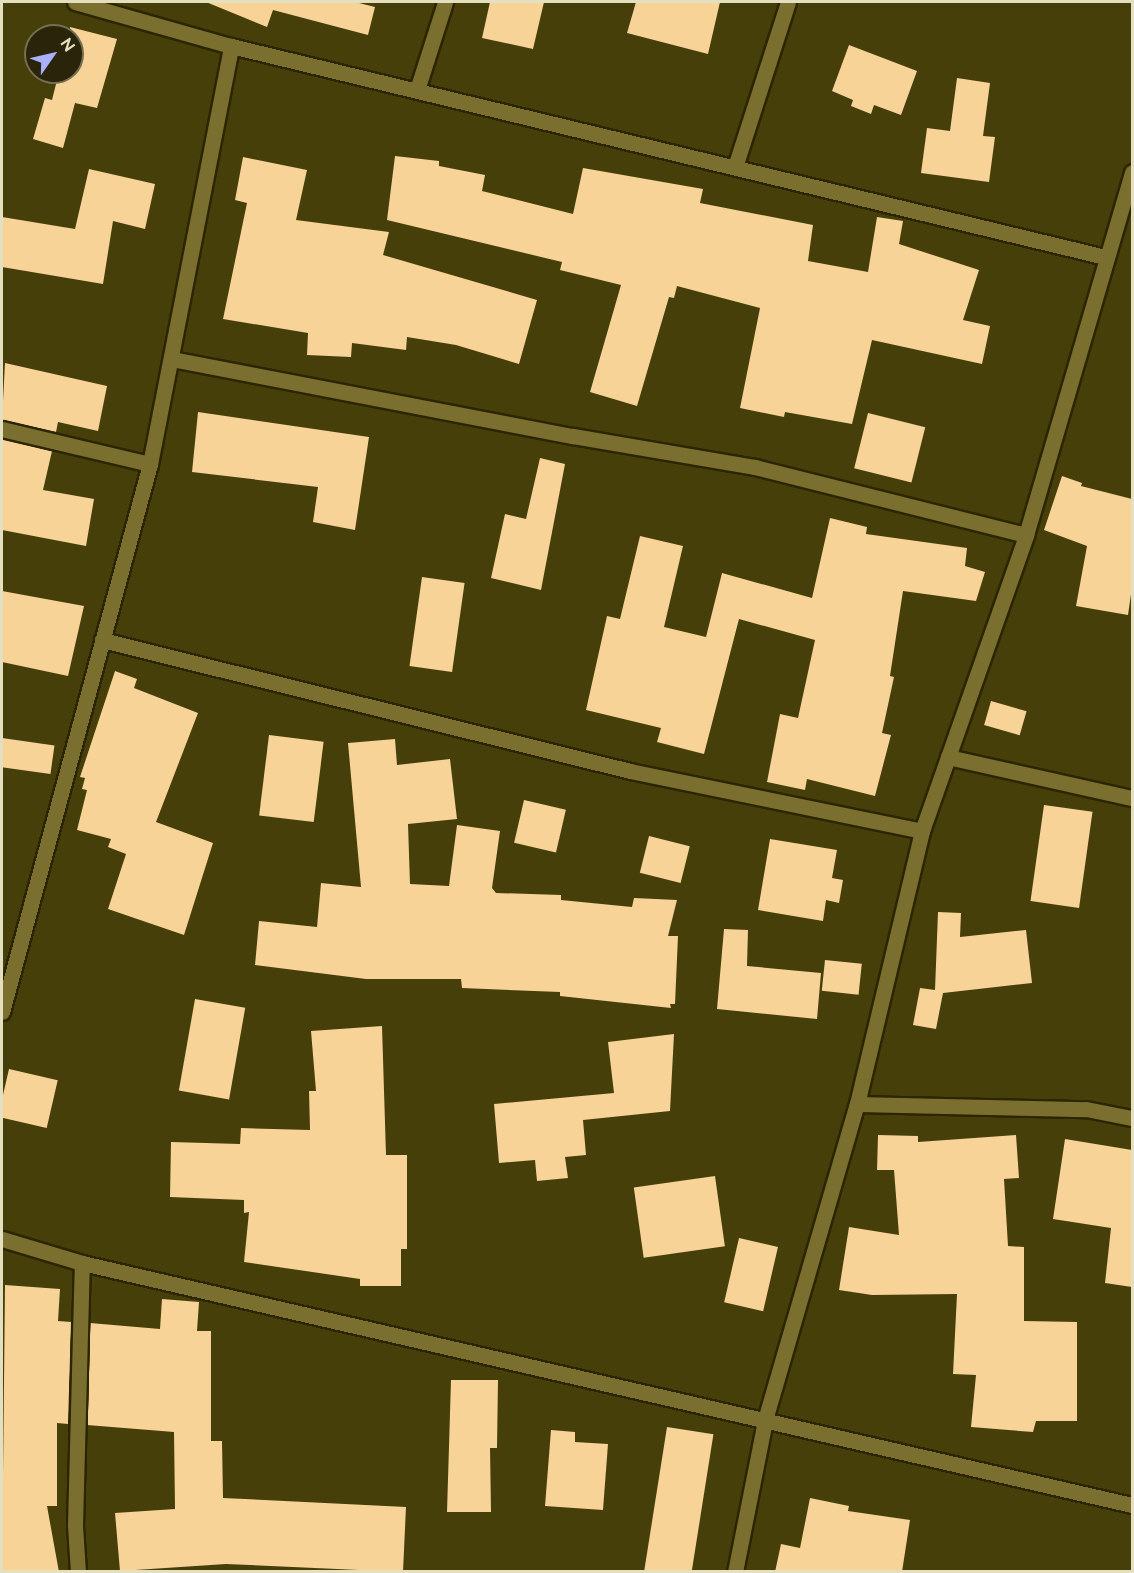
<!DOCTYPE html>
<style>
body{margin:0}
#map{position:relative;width:1134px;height:1573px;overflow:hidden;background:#463f09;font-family:Raleway,sans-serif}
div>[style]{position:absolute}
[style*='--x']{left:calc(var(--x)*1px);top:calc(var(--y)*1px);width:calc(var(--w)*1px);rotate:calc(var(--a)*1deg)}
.building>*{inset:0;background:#f7d397;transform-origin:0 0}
.roads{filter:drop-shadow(2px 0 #2b2502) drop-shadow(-2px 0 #2b2502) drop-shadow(0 2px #2b2502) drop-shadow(0 -2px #2b2502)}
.street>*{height:15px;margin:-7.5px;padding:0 7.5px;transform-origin:7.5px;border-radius:7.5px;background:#7a6f2e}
span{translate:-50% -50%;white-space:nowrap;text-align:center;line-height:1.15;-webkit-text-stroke:6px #2a250a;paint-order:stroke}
.frame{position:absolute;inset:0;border:3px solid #e4dfbe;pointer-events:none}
.north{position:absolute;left:24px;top:24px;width:60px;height:60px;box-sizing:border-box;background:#2a250a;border:2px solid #746f52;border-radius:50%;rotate:56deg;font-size:16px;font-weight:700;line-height:24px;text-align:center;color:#e4dfbe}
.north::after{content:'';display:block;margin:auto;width:21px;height:27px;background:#aab0fb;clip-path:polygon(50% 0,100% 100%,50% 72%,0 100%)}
</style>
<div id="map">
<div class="building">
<i style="clip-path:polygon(206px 2px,355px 2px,375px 7px,368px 35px,273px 10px,267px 27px)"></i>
<i style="clip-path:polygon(490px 2px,544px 2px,533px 49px,482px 38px)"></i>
<i style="clip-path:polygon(636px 2px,720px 2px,708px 54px,627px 33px)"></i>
<i style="clip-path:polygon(70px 27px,117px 39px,97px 108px,75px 103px,63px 148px,33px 139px,45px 98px,52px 100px,59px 72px,72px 72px)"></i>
<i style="clip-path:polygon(849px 45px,917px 71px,901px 115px,874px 105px,871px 114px,851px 106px,853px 100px,832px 91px)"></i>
<i style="clip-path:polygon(957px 78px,990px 83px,983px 136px,995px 137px,989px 182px,921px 173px,927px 128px,950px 131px)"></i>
<i style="clip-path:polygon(395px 156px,439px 161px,439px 166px,485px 175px,482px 191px,573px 214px,583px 168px,703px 189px,700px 203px,813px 225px,808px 261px,868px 272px,877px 217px,903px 221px,899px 244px,979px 270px,963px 320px,990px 326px,982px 364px,872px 340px,852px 424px,785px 412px,784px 417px,740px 408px,760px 308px,677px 286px,674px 298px,669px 297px,637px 406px,590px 392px,621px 285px,560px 270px,562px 262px,387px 220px)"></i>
<i style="clip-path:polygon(243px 157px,307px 170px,296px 220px,389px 232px,383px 255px,537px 300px,519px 364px,456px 345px,407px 337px,406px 350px,352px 343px,351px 357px,307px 355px,308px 333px,223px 319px,247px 203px,235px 200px)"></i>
<i style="clip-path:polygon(89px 169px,155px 184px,145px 229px,113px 221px,103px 284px,2px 267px,2px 217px,75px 229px)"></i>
<i style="clip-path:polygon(5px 363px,107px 386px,98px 431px,58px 422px,56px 432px,2px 420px)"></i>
<i style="clip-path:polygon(198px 412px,369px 437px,355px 530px,313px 522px,318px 487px,192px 472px)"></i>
<i style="left:868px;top:413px;width:59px;height:57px;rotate:14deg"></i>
<i style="clip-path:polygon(2px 439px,52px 451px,43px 490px,94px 499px,86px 546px,2px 530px)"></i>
<i style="clip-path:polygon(540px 458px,565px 464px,541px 590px,491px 578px,505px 514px,526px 519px)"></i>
<i style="clip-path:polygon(1062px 476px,1082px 483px,1081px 486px,1132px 499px,1132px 587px,1128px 615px,1076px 606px,1087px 546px,1044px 530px)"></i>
<i style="clip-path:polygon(830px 518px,867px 527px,866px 534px,967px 548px,965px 566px,985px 572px,976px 601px,903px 591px,890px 676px,894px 677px,882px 733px,891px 735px,875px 796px,807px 779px,805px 790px,767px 782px,780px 714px,798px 718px,815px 640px,739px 619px,704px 754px,657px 742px,661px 728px,586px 710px,607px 616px,620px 619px,640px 536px,683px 546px,664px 627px,706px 637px,722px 573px,812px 598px)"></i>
<i style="left:422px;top:577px;width:43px;height:90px;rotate:8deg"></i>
<i style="clip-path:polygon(2px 591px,84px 606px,68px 676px,2px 662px)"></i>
<i style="clip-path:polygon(115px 671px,137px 679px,134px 688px,198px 713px,156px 822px,213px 843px,184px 935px,108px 909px,126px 854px,108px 847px,111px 839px,77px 830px,87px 790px,82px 789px,85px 778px,80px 777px)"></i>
<i style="left:991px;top:701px;width:37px;height:25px;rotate:16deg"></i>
<i style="left:269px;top:735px;width:55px;height:81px;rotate:7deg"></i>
<i style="left:2px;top:738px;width:53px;height:29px;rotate:8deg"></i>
<i style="clip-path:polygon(395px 739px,397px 765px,450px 759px,457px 819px,408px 824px,410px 884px,449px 886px,457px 825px,500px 831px,492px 888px,496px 893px,561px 895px,561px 900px,632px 907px,634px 898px,677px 900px,668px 936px,678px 936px,675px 1004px,670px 1004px,671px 1008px,560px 996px,560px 992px,462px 988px,461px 979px,366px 979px,255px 965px,259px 921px,317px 927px,321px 883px,361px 887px,348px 743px)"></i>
<i style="left:524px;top:800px;width:43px;height:44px;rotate:13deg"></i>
<i style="left:1044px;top:805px;width:49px;height:97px;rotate:8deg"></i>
<i style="left:649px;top:836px;width:42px;height:38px;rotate:14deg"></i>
<i style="clip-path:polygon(770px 839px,837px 850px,832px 878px,843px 880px,839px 903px,826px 900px,823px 921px,758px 910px)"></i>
<i style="clip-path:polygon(938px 912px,961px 913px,960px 937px,1026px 930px,1032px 983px,943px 993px,936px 1029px,913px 1025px,920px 988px,935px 990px)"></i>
<i style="clip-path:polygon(724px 929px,748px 930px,747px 966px,821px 973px,817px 1019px,717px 1009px)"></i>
<i style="left:825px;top:960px;width:37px;height:31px;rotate:6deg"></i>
<i style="left:195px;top:999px;width:51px;height:93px;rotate:10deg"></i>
<i style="clip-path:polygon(382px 1026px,386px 1155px,407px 1155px,407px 1249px,401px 1249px,401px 1286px,360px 1286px,360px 1279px,244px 1262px,249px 1212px,244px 1213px,244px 1200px,170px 1197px,171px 1142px,240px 1144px,241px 1128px,310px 1130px,309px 1091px,316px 1091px,311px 1031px)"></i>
<i style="clip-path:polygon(674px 1034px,670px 1111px,583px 1120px,586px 1155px,565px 1157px,568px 1178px,537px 1181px,535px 1160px,499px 1163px,494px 1104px,614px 1093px,608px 1042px)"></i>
<i style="left:9px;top:1069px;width:50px;height:49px;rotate:13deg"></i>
<i style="clip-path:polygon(878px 1135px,918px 1136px,918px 1142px,1016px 1135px,1019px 1178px,1004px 1179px,1008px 1246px,1024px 1247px,1024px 1321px,1077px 1322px,1077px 1421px,1036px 1421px,1033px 1432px,971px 1427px,976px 1375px,953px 1374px,957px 1294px,872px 1295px,839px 1290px,849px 1227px,899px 1235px,894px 1170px,877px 1170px)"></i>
<i style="clip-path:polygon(1065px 1139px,1132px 1150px,1132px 1287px,1105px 1283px,1111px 1228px,1053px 1219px)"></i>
<i style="left:715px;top:1176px;width:71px;height:82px;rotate:82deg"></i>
<i style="left:739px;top:1238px;width:40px;height:66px;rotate:13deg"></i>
<i style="clip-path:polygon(5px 1285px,60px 1289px,58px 1321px,71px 1322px,68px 1424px,57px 1423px,57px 1506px,47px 1506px,59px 1572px,2px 1572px)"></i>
<i style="clip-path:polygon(162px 1299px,199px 1302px,197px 1331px,211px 1331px,211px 1441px,222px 1441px,223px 1498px,406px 1507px,403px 1572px,226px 1564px,120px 1571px,115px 1513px,175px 1509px,174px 1432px,87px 1425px,90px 1323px,160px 1329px)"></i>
<i style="clip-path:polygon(451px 1380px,498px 1380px,497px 1448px,490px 1448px,491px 1512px,447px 1512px)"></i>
<i style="left:667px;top:1427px;width:47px;height:147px;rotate:9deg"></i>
<i style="clip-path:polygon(551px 1430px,575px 1432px,575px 1442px,608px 1444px,603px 1510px,545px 1506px)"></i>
<i style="clip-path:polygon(810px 1498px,849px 1506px,848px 1511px,910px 1520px,902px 1572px,775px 1572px,781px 1544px,800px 1548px)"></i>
</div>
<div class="roads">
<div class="street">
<i style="--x:75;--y:2;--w:162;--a:15.8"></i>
<i style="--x:231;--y:46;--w:899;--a:13.57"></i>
<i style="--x:417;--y:90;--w:92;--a:-72.3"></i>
<i style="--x:735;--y:167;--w:173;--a:-72.2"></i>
<i style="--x:172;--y:359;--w:408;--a:10.9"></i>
<i style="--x:573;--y:436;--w:185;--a:9.7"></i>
<i style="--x:755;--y:467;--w:279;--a:14.1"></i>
<i style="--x:2;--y:429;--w:152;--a:13.3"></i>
<i style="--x:102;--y:640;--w:544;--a:13.93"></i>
<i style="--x:630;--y:771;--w:298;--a:11.6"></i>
<i style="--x:948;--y:757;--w:189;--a:12.6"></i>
<i style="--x:2;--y:1012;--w:568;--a:-74.89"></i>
<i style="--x:150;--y:464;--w:426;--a:-79"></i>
<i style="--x:857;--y:1104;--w:229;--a:1.3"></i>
<i style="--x:1086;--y:1109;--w:47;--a:11.1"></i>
<i style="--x:2;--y:1239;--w:84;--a:16.7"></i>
<i style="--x:82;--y:1263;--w:1078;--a:12.98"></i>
<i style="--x:78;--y:1572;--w:47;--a:-93.7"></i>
<i style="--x:75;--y:1525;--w:262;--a:-88.5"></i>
<i style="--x:735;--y:1572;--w:155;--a:-78.8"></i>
<i style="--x:765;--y:1420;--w:329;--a:-73.8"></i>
<i style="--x:857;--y:1104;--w:281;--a:-76.6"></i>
<i style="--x:922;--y:831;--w:314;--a:-70.6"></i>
<i style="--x:1026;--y:535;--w:378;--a:-73.7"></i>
</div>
</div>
<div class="frame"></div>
<div class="north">N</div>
</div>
